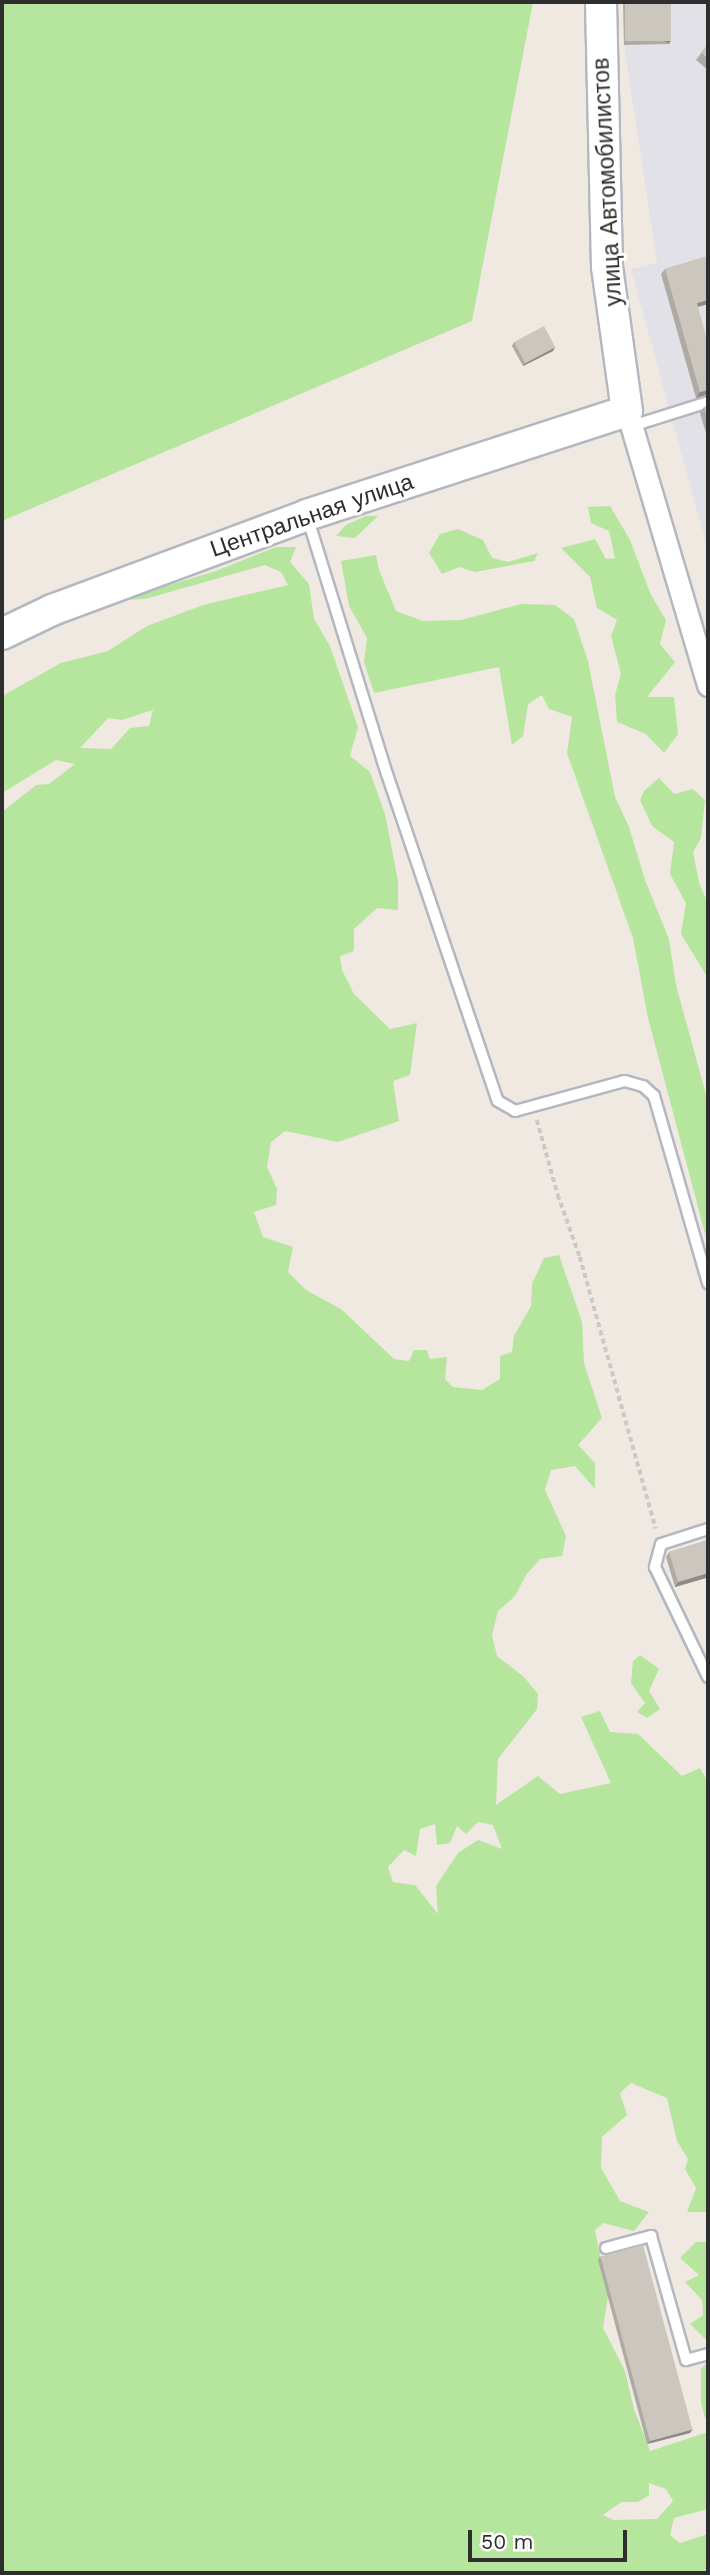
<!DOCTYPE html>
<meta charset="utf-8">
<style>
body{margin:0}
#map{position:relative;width:710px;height:2575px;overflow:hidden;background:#efe9e1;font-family:"Work Sans",sans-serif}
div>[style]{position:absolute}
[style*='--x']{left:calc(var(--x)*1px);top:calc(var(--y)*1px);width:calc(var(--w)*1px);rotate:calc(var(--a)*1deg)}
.industrial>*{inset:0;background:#e3e1e8}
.green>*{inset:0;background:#b6e59e}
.path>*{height:3.5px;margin-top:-1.75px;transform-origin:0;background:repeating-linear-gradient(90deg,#c9c9c9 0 5px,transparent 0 8.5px)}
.roads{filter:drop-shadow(2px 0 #b4b7c1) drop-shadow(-2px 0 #b4b7c1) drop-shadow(0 2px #b4b7c1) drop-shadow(0 -2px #b4b7c1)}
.lane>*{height:10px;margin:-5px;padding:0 5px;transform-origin:5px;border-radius:5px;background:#fff}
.street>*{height:21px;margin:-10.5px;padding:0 10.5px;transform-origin:10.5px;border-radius:10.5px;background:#fff}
.secondary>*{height:30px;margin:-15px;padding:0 15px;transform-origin:15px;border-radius:15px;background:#fff}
.wall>*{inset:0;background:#afaba4}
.shaded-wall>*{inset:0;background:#8e8b86;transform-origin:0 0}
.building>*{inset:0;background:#cbc7bf;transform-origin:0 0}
span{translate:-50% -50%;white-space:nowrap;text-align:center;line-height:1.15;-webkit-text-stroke:6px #fff;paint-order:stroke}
.street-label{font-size:23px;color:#2e2e2e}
.frame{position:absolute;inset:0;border:4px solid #2e2e2e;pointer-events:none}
.scale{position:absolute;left:468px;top:2530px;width:159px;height:32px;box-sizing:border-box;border:4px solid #2e2e2e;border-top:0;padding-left:9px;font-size:21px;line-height:24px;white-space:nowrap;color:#2e2e2e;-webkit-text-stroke:5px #fff;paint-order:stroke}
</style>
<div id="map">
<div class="industrial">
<i style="clip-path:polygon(623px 2px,708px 2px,708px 551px,631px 269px,657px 263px,624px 45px)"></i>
</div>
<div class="green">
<i style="clip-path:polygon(2px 2px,533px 2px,472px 321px,2px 521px)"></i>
<i style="clip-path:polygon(610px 506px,630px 540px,651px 595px,666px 620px,660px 644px,675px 662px,647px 697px,674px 697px,678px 734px,664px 753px,646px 734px,617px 722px,615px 695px,621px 674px,611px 636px,617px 620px,597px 608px,590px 577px,561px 548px,595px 539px,606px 559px,615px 558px,609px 531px,591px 523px,588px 507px)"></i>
<i style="clip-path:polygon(366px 516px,378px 516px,355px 538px,336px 536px,346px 525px)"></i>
<i style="clip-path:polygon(458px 529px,483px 540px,492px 558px,508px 562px,538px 553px,534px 561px,475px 572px,459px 567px,442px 574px,429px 553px,440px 534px)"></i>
<i style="clip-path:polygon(evenodd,276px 547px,296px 547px,290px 562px,309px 584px,314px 619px,330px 646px,358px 727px,350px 756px,370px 772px,385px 814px,398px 881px,398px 910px,377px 908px,354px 929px,354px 951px,340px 956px,342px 970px,354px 994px,390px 1029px,417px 1023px,410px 1075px,393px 1081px,399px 1121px,338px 1142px,285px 1131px,271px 1142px,267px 1167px,277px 1189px,276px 1205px,254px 1212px,263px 1237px,293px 1247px,288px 1272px,306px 1290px,341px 1309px,394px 1359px,409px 1361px,414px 1350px,427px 1350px,430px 1359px,447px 1357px,445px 1379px,453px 1387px,482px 1390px,500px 1379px,500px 1356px,512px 1352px,514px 1336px,531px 1306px,532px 1284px,544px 1258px,559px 1255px,582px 1322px,584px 1363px,602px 1418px,578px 1445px,595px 1463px,595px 1489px,575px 1466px,551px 1470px,545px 1490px,566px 1536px,562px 1556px,540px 1559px,526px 1575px,515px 1596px,498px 1611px,492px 1635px,497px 1656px,524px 1677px,538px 1694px,537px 1709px,498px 1759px,496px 1805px,538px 1776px,560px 1794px,611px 1783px,581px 1717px,600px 1711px,610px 1732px,638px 1734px,682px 1776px,700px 1768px,708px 1782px,708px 2212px,687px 2212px,696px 2188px,685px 2169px,688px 2159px,677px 2141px,667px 2098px,631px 2083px,620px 2093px,627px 2115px,602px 2137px,601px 2168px,620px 2201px,649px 2212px,634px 2231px,603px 2223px,595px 2230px,608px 2296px,603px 2328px,625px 2371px,634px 2409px,650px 2451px,708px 2432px,708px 2509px,674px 2518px,670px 2535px,680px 2543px,708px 2534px,708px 2573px,2px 2573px,2px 812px,36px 785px,49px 784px,75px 764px,56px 760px,2px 793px,2px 696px,61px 663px,108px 651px,147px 626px,203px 605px,288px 585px,281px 572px,265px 565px,145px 599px,119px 600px,216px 571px,276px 547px,153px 710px,149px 726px,130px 728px,111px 749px,80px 748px,108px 718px,122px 720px,153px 710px,276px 547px,478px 1822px,493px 1825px,502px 1849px,478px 1840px,458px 1853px,436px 1886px,438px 1914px,415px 1885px,393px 1882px,388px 1867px,404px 1850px,416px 1856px,420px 1829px,435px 1824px,437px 1845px,450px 1843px,457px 1826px,466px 1834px,478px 1822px,276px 547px,649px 2483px,666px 2489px,673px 2501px,657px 2519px,614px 2520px,603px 2515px,621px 2502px,638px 2502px,649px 2495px,649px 2483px)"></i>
<i style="clip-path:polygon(376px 555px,379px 570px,396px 611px,423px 621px,461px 620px,521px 604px,555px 605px,574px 619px,588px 661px,615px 797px,629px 827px,645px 880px,669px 939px,676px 985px,708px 1102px,708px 1245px,648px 1018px,633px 938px,567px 753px,572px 717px,549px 709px,542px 695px,528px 704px,523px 736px,512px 745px,499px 667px,374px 693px,364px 662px,367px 638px,349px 606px,341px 561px)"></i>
<i style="clip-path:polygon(659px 778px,674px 794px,693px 789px,705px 800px,701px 838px,693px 852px,699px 883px,708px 903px,708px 978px,681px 934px,686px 903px,670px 874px,674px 842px,652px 826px,640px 800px,644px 791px)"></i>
<i style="clip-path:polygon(640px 1655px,659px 1669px,649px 1691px,660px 1709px,647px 1718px,637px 1712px,645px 1703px,631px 1683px,633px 1661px)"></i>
<i style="clip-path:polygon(696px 2242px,708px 2242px,708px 2342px,690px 2324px,703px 2315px,702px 2300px,685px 2282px,699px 2275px,680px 2258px)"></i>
<i style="clip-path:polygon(708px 2361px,708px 2418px,705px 2418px,701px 2403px,701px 2369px)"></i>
</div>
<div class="path">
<i style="--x:537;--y:1120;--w:78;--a:74.4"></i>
<i style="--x:558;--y:1195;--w:66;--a:70.5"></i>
<i style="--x:580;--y:1257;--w:282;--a:74.4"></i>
</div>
<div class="roads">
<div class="lane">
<i style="--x:632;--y:426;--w:80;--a:-17.5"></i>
<i style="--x:307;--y:516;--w:270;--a:72.8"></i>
<i style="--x:387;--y:774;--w:345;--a:71.3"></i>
<i style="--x:498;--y:1101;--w:20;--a:30"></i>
<i style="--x:515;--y:1111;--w:114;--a:-15.3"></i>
<i style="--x:625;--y:1081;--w:19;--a:16"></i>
<i style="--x:643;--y:1086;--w:15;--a:42"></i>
<i style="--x:654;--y:1096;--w:195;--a:73.9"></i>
<i style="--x:708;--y:1529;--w:49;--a:162.3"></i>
<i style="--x:661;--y:1544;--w:24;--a:105"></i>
<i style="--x:655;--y:1567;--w:122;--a:64.3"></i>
<i style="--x:606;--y:2248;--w:47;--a:-14.9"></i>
<i style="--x:651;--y:2236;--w:129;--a:74.2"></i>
<i style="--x:686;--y:2360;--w:23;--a:-15"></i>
</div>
<div class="street">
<i style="--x:627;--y:411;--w:286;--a:73.5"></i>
</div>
<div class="secondary">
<i style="--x:2;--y:634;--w:55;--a:-25.6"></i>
<i style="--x:52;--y:610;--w:272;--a:-20.4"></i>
<i style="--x:307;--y:515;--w:336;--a:-18"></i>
<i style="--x:627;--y:411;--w:145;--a:-97.9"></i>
<i style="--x:607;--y:267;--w:265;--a:-91.3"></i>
</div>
</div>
<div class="wall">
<i style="clip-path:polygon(623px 2px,671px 2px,671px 40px,669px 44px,624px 45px)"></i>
<i style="clip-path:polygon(708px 44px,708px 70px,696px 60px)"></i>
<i style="clip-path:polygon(708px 256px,708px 304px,698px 307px,708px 394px,696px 398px,661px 274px,665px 269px)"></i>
<i style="clip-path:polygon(514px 342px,555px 347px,553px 351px,523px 366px,512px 346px)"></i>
<i style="clip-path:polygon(708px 406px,708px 440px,700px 413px,704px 407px)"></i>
<i style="clip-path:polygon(708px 1540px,708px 1587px,706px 1578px,675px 1587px,666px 1557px,669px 1552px)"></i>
<i style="clip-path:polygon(600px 2256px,690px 2433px,647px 2444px,598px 2260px)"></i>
</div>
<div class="shaded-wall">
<i style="left:671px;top:40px;width:4px;height:45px;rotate:117deg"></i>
<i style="clip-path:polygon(708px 300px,708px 304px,693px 308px,697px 303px)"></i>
<i style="clip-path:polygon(555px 347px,553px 351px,523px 366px,525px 363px)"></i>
<i style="clip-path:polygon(708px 390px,708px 394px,696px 398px,700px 392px)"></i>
<i style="clip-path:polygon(708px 1573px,706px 1578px,675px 1587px,678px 1582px)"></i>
<i style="clip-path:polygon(693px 2429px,690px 2433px,647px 2444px,650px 2441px)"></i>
</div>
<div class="building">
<i style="left:625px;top:2px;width:46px;height:39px"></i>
<i style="clip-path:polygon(708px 44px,708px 59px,701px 52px)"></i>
<i style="clip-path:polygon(708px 256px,708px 300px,697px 303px,708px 344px,708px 390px,700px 392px,665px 269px)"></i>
<i style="left:544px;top:326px;width:24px;height:34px;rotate:62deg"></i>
<i style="clip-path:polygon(708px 406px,708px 422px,704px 407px)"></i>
<i style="clip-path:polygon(708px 1540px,708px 1573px,678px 1582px,669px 1552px)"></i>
<i style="left:643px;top:2245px;width:191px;height:44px;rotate:75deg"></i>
</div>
<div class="street-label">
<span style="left:608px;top:182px;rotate:-93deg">улица Автомобилистов</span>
<span style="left:312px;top:516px;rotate:-19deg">Центральная улица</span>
</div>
<div class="frame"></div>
<div class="scale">50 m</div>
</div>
